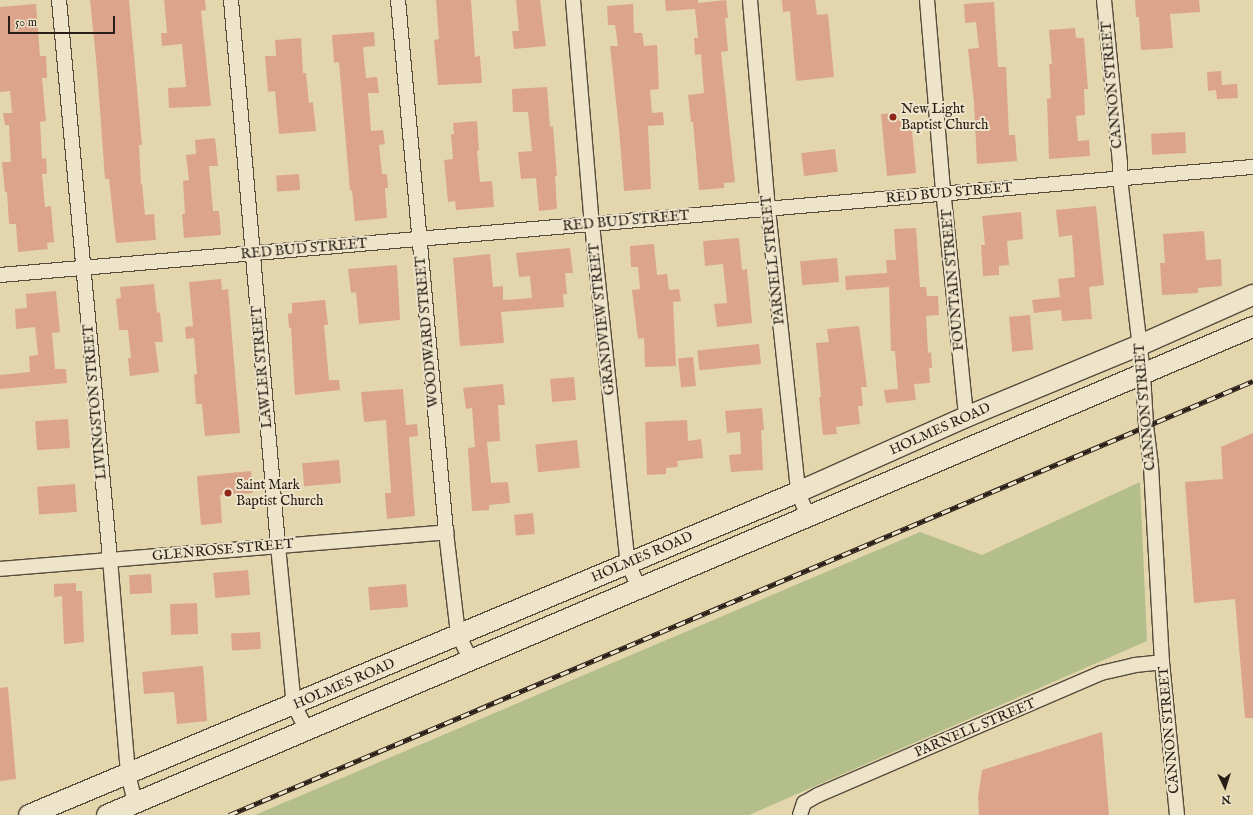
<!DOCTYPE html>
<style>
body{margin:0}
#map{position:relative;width:1253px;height:815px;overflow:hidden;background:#e3d6ad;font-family:"IM FELL English",serif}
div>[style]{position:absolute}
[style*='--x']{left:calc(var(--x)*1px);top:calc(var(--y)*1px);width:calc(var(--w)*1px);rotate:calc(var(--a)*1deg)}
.green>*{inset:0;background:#b3be8a}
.building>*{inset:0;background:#dca58b;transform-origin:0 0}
.roads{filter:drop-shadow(1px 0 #574b3c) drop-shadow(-1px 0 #574b3c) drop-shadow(0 1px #574b3c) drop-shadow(0 -1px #574b3c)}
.minor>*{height:14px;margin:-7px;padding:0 7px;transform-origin:7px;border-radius:7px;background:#ede4ca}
.secondary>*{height:20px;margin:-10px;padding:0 10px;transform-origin:10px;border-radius:10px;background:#ede4ca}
.rail>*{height:4.5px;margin-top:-2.25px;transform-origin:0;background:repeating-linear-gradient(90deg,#ede4ca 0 9px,#281d17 0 18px);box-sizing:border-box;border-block:1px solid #281d17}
.dots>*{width:11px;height:11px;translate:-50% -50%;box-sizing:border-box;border:2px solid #ede4ca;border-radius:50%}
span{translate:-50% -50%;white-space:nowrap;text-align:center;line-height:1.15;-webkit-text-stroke:4px #ede4ca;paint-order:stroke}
.street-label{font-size:14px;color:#281d17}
.poi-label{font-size:14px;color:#281d17}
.left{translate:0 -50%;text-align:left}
.north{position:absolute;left:1205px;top:767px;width:40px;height:40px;-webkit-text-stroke:3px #ede4ca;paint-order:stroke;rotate:176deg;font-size:11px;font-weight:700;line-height:16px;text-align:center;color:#281d17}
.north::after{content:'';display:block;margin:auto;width:14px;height:18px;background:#281d17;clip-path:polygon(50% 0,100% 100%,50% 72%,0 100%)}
.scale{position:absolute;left:8px;top:16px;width:107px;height:18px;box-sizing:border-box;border:2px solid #281d17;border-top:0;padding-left:5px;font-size:12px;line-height:14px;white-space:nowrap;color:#281d17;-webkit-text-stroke:3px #ede4ca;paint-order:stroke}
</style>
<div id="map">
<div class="green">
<i style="clip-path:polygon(1140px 482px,1147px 641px,749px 815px,255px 815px,920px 532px,982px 555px)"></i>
</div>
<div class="building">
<i style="clip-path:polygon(90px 0,129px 0,142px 145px,139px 145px,141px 184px,142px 184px,145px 215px,154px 214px,156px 240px,116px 243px,109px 179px,105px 179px,97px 69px)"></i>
<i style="clip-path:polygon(164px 0,205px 0,206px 10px,201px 11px,211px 106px,169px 108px,168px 88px,186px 87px,182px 44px,162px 46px,161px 33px,167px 33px)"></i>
<i style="clip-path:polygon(436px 0,471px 0,475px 57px,480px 56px,482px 83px,438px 85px,434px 40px,439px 39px)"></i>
<i style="clip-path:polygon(516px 0,540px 0,546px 46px,514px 49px,512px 31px,519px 31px)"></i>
<i style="clip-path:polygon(665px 0,698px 0,698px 3px,726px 0,728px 18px,725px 18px,728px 51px,721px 52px,735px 182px,724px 183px,724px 188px,699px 190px,693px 122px,691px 122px,688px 95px,704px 93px,701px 54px,695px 55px,694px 38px,698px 38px,695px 9px,666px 11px)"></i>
<i style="clip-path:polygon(782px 0,815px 0,817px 15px,828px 14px,834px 77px,796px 81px,790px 11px,783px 12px)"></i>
<i style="clip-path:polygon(1135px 0,1199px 0,1200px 12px,1170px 14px,1173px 48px,1141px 50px,1139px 17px,1136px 17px)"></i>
<i style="clip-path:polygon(994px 2px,998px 67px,1006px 67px,1009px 135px,1015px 135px,1017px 161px,977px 164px,974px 102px,968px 49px,979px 48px,976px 22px,965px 23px,964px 4px)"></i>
<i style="clip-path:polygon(36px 4px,40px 56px,46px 56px,47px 78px,42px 78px,46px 121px,40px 122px,42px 159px,46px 158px,47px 174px,42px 174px,45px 207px,51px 206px,54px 242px,47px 243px,48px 249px,18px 252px,16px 224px,9px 224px,7px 192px,5px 192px,2px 162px,11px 162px,9px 125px,5px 125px,3px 113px,12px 113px,10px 91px,0 92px,0 7px)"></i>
<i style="clip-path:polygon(633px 4px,634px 33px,642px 33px,644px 46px,657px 45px,659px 89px,650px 90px,652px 113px,663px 112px,664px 125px,648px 126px,651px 189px,624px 191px,619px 129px,610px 46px,618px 46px,615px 25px,608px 25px,607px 6px)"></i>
<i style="clip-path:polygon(1075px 28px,1076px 38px,1084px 38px,1088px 89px,1084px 89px,1085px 115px,1076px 116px,1078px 141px,1089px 140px,1090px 156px,1049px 159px,1047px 99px,1051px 98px,1049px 64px,1052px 64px,1049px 30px)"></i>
<i style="clip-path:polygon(374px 32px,375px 46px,363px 47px,366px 78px,377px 77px,379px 93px,368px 93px,371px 131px,383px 130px,385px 144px,379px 145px,382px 174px,387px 174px,388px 188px,385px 188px,387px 218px,355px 221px,352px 190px,350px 191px,339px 62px,334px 63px,332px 35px)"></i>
<i style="clip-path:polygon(301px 38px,303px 73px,306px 73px,309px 103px,313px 102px,316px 131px,279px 134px,275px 91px,268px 92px,265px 56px,276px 56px,275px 40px)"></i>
<i style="clip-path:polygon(1221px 71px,1222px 85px,1237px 84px,1238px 98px,1217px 99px,1216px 90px,1208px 91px,1207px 72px)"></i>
<i style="clip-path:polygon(547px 87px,550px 127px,553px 126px,557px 176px,555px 176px,557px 209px,539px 211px,536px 178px,521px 179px,518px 152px,532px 151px,528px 112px,513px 112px,512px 89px)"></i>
<i style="clip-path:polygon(898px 113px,899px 121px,911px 120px,916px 173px,887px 176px,881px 114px)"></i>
<i style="clip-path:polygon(477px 121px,479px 150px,477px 151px,480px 182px,492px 181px,494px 207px,456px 210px,455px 201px,448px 202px,444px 160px,453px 159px,451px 134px,454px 134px,453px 123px)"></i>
<i style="left:1185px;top:132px;width:21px;height:34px;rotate:87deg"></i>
<i style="clip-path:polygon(215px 138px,218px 166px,209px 166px,213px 211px,219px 211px,221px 235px,184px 238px,182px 214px,185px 214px,183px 181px,189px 180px,186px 155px,196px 154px,195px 140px)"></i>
<i style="left:835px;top:149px;width:23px;height:34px;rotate:83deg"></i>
<i style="left:299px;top:174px;width:16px;height:23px;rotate:86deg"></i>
<i style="clip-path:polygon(1096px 206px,1104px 285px,1089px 287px,1092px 319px,1062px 321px,1061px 310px,1034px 313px,1032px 300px,1060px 297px,1058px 279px,1075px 277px,1072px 235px,1059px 237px,1056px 210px)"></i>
<i style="clip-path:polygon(1021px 212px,1023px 239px,1007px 241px,1009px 265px,999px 266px,999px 275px,983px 276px,981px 245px,985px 245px,982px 216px)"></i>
<i style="clip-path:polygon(916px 228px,920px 287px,926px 287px,927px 296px,938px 296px,939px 315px,926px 316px,928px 353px,931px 352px,932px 368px,929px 368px,930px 383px,914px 384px,916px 400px,886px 403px,884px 390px,898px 389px,895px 351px,891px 351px,889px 287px,846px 290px,845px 276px,887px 273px,886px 260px,896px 260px,894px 229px)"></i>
<i style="clip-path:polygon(1204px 231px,1206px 260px,1221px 259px,1222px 286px,1198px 288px,1198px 293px,1162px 295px,1160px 263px,1165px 263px,1163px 234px)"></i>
<i style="clip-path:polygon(739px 238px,742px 270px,747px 269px,752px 323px,717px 327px,714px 304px,727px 303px,723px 264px,705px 266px,703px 241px)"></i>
<i style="clip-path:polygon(654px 244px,657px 275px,667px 274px,669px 290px,679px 289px,681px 301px,673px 302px,676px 366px,645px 367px,644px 338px,638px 339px,632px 290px,640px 289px,638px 267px,631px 267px,630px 246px)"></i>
<i style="clip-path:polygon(570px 248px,573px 273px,565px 273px,567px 294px,563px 294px,564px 307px,501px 312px,504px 343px,460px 346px,453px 258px,490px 254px,493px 287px,503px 286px,503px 300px,532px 298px,530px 276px,519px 277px,516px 253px)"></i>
<i style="left:837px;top:258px;width:24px;height:37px;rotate:85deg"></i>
<i style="clip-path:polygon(397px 265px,400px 320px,359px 324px,356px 292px,351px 293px,348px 269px)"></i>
<i style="clip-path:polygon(221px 279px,222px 290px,228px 289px,240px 433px,205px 436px,202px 404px,196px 404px,194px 375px,197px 374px,194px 338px,186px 339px,185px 327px,193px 326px,189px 282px)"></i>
<i style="clip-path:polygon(154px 284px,157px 313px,160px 312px,163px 342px,155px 342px,159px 372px,130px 376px,128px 358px,131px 358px,128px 330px,119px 330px,116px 299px,121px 298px,120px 287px)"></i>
<i style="clip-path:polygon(56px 291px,60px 332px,52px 333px,55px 369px,66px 369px,67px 383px,0 389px,0 375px,30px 372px,29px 356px,38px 355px,35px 327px,16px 329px,15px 309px,27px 308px,26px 294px)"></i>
<i style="clip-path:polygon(325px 300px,328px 325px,324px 325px,329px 380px,339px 380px,340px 390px,295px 395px,291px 328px,289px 328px,288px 314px,292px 313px,292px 303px)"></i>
<i style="left:1030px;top:315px;width:35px;height:21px;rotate:85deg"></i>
<i style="clip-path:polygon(859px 326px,867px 387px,861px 387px,863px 406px,858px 406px,860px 424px,836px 427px,837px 434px,823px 435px,819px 397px,821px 397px,816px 343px,829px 342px,827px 329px)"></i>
<i style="left:759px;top:344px;width:20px;height:62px;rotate:84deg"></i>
<i style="left:693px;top:357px;width:29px;height:15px;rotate:84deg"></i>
<i style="left:574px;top:377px;width:23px;height:24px;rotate:85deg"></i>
<i style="clip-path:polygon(503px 384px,505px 405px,498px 405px,500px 441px,487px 442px,491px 483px,508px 482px,510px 503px,489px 505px,489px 510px,472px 511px,468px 448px,475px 447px,472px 408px,466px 409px,463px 388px)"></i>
<i style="clip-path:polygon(403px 389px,406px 425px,417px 424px,418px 436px,409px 437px,415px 516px,387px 519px,385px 493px,391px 493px,386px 420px,364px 422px,361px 392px)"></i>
<i style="clip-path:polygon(762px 408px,764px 430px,761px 430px,763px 470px,731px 472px,729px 455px,741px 454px,740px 432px,727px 433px,725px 411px)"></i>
<i style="left:68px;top:419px;width:29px;height:33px;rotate:86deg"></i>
<i style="clip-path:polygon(687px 420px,688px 441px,701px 439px,703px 458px,677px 461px,678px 467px,666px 468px,666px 474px,647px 475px,645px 422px)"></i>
<i style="clip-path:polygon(1253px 433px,1253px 718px,1245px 718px,1235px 599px,1194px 603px,1185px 482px,1223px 479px,1221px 447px)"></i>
<i style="left:577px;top:440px;width:28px;height:42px;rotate:84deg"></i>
<i style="left:339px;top:460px;width:23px;height:37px;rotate:85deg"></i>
<i style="clip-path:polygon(251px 471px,253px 493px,220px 495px,222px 523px,201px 525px,197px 476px)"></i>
<i style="left:75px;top:484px;width:28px;height:38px;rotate:86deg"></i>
<i style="left:533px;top:513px;width:21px;height:19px;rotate:85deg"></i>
<i style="left:248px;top:570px;width:25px;height:35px;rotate:85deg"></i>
<i style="left:151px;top:574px;width:19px;height:22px;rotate:87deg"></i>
<i style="clip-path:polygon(76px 583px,76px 591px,82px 591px,84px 642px,64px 644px,62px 596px,54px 597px,54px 584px)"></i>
<i style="left:406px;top:584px;width:23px;height:38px;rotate:85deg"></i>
<i style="left:197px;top:603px;width:31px;height:27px;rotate:88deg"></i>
<i style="left:260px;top:632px;width:17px;height:29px;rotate:87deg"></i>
<i style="clip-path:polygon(203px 666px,207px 721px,177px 724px,174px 692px,144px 694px,142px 672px)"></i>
<i style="clip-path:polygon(8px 687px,16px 779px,0 781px,0 688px)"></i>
<i style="clip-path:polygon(1102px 732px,1109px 815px,979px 815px,978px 797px,982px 770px)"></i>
</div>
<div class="roads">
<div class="minor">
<i style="--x:59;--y:0;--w:561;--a:84.79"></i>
<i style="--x:110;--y:559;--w:216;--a:85.2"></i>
<i style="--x:128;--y:774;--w:30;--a:76"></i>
<i style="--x:231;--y:0;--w:548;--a:85.08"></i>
<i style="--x:278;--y:546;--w:160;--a:84.3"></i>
<i style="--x:294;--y:705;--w:29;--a:63"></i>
<i style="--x:398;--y:0;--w:534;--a:84.84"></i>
<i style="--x:446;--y:532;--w:103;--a:83.3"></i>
<i style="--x:458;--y:634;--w:30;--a:64"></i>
<i style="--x:573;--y:0;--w:225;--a:85.2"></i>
<i style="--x:592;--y:224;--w:342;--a:84"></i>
<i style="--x:628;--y:564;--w:26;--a:65"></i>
<i style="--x:750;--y:0;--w:210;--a:85.1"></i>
<i style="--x:768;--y:209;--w:285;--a:83.9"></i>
<i style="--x:798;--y:492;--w:27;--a:68"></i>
<i style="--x:927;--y:0;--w:180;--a:85.2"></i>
<i style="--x:942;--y:179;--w:239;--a:84.2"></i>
<i style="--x:1104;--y:0;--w:164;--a:84.4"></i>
<i style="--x:1120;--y:163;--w:15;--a:90"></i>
<i style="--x:1120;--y:178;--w:197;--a:83.3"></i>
<i style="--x:1143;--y:374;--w:51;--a:86.6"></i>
<i style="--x:1146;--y:425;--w:41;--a:83"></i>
<i style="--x:1151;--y:466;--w:196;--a:86.8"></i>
<i style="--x:1162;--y:662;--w:154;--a:84.4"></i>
<i style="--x:0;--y:275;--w:1258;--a:-4.93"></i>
<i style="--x:0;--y:569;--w:448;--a:-4.7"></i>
<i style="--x:800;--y:815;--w:13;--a:-72"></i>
<i style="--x:804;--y:803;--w:16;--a:-30"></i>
<i style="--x:818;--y:795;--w:308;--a:-23.3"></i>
<i style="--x:1101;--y:673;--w:35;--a:-13"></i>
<i style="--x:1135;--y:665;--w:27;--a:-6"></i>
</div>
<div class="secondary">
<i style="--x:29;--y:815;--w:834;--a:-22.78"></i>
<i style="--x:798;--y:492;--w:184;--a:-24.1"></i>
<i style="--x:966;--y:417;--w:188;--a:-22.5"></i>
<i style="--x:1140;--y:345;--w:124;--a:-23.9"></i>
<i style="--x:107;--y:815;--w:1246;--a:-23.07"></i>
</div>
</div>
<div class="rail">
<i style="--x:229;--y:815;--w:1112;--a:-22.97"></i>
</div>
<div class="dots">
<i style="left:893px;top:117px;background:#8f2418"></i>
<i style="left:228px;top:493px;background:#8f2418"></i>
</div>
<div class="street-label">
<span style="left:1112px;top:85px;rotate:-95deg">CANNON STREET</span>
<span style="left:949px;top:193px;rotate:-5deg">RED BUD STREET</span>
<span style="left:626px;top:221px;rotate:-5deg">RED BUD STREET</span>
<span style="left:304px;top:249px;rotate:-5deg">RED BUD STREET</span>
<span style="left:773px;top:260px;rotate:-96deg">PARNELL STREET</span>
<span style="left:953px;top:280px;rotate:-95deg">FOUNTAIN STREET</span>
<span style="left:602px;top:319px;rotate:-96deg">GRANDVIEW STREET</span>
<span style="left:427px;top:332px;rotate:-95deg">WOODWARD STREET</span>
<span style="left:262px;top:367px;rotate:-95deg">LAWLER STREET</span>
<span style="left:95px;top:402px;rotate:-95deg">LIVINGSTON STREET</span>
<span style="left:1145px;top:407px;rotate:-95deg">CANNON STREET</span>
<span style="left:940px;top:429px;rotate:-24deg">HOLMES ROAD</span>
<span style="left:223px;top:550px;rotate:-5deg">GLENROSE STREET</span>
<span style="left:642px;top:557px;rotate:-23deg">HOLMES ROAD</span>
<span style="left:344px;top:684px;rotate:-23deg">HOLMES ROAD</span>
<span style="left:975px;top:728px;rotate:-23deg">PARNELL STREET</span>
<span style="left:1169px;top:730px;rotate:-95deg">CANNON STREET</span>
</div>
<div class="poi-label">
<span class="left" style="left:901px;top:117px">New Light<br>Baptist Church</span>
<span class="left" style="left:236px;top:493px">Saint Mark<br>Baptist Church</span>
</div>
<div class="north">N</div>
<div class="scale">50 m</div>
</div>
